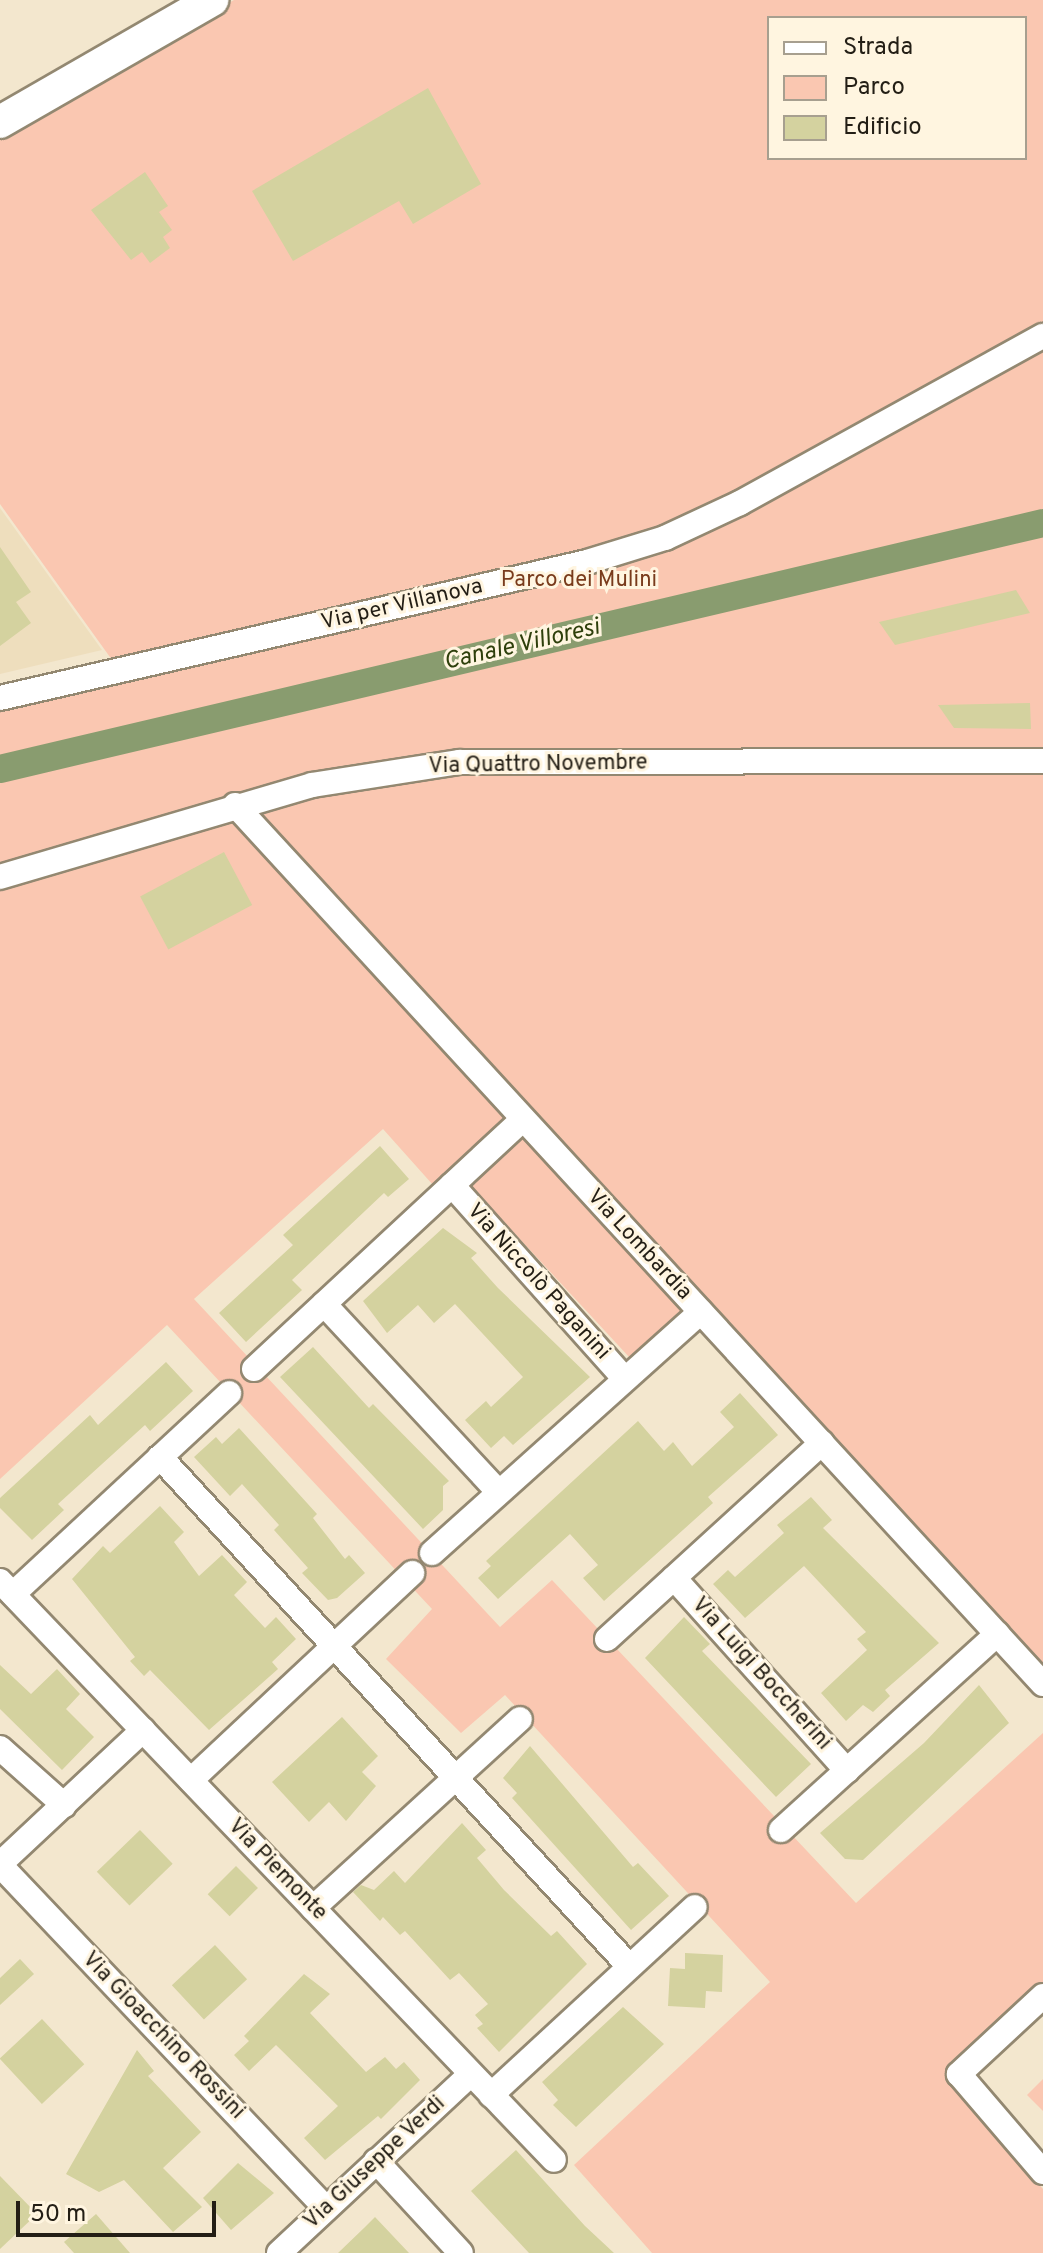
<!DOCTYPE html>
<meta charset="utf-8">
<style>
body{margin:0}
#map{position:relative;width:1043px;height:2253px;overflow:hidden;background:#f3e7ce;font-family:Overpass,sans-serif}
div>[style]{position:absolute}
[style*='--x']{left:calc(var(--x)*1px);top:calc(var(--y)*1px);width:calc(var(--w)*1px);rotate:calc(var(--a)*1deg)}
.built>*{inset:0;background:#eedebd}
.green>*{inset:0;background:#fac7b1}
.canal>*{height:28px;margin:-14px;padding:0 14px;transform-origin:14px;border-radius:14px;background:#899c6f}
.building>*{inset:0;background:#d4d29f;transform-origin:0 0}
.roads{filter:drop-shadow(2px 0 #938871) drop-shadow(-2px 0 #938871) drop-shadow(0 2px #938871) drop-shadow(0 -2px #938871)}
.street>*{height:24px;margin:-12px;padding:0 12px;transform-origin:12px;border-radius:12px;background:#fff}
.secondary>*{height:32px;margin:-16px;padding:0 16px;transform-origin:16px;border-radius:16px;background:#fff}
span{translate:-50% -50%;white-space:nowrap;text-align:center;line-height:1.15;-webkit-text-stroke:6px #fff5e0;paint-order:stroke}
.park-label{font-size:22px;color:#793b1c}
.street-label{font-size:22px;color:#231e15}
.water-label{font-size:24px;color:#2e3f0b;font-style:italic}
.legend{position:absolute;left:767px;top:16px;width:260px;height:144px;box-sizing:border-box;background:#fff5e0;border:2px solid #a79f8f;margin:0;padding:10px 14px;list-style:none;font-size:24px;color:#231e15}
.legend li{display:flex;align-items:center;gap:16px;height:40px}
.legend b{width:40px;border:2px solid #a79f8f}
.scale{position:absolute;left:16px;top:2201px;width:200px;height:36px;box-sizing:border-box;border:4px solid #231e15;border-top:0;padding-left:10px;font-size:24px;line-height:28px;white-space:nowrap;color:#231e15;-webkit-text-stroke:6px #fff5e0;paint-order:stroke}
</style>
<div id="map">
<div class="built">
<i style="clip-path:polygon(0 508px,102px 650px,0 674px)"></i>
</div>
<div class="green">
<i style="clip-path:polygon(evenodd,234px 0,1043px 0,1043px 1663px,704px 1294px,630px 1358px,455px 1169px,433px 1185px,383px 1129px,194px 1299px,500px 1627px,552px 1580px,856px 1903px,1043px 1733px,1043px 1988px,947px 2077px,1043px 2189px,1043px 2253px,652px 2253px,574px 2165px,770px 1982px,505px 1695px,461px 1733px,386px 1659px,432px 1609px,167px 1325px,0 1479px,0 709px,125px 678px,0 504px,0 138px,234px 0,769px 18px,1025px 18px,1025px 158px,769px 158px,769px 18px)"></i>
<i style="clip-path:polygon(1043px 2079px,1043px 2111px,1027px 2095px)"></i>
</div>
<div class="canal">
<i style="--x:0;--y:769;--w:1072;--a:-13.27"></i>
</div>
<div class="building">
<i style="clip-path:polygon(428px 88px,481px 184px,413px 224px,399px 201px,293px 261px,252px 191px)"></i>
<i style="clip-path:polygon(145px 172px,168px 206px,159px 212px,172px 230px,163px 237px,170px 248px,150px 263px,142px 252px,131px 260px,91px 210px)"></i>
<i style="clip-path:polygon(0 547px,31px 592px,16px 602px,31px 623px,0 646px)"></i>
<i style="clip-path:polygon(1016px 590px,1030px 613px,895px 645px,879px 622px)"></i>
<i style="clip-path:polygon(1030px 703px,1031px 729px,954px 728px,938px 705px)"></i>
<i style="left:224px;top:852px;width:60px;height:95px;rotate:62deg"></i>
<i style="clip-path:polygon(380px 1146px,409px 1179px,388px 1197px,384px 1193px,292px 1280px,302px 1290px,246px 1342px,219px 1313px,293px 1245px,283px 1235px)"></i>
<i style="clip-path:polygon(443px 1228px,477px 1253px,471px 1258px,498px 1288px,590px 1377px,513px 1445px,504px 1436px,491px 1448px,465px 1420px,486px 1401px,491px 1407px,523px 1377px,455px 1304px,434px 1323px,418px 1305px,387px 1333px,363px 1301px)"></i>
<i style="clip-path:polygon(313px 1347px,369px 1408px,373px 1404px,449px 1481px,443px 1486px,443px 1510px,423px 1529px,280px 1377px)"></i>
<i style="clip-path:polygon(166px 1362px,193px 1391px,150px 1431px,145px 1425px,58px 1504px,64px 1510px,32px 1540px,0 1508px,0 1498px,90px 1415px,98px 1425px)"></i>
<i style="clip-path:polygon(740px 1393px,778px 1435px,708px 1497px,713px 1503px,604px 1601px,583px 1578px,598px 1565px,570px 1534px,498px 1599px,478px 1578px,491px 1566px,486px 1561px,638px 1421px,664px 1451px,673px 1442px,692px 1466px,734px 1427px,720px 1412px)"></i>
<i style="clip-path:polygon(239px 1428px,317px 1514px,313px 1518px,345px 1559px,349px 1555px,365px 1573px,337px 1598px,328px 1600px,302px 1573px,308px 1568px,274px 1530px,279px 1525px,242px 1484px,230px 1496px,194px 1457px,216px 1437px,222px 1444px)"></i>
<i style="clip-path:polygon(811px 1497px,832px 1520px,823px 1528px,939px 1643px,885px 1690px,890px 1696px,873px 1712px,863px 1705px,846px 1721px,821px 1693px,867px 1650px,857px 1639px,866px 1632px,804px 1566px,745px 1618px,713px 1584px,728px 1570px,735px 1577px,784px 1533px,777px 1525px)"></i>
<i style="clip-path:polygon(160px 1506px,184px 1532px,174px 1542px,199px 1576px,222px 1555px,247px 1582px,234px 1595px,265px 1628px,276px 1617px,296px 1639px,272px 1662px,278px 1669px,209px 1730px,150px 1670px,144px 1676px,130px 1661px,135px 1657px,72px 1579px,103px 1546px,110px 1553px)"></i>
<i style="clip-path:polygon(684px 1617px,710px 1644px,702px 1651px,811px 1764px,776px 1797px,645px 1658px)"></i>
<i style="clip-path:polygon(0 1665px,31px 1694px,57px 1669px,80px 1694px,66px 1709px,94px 1737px,62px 1770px,0 1709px)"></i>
<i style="clip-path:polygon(979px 1685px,1009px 1723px,863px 1860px,845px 1859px,820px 1833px,924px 1743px)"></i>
<i style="clip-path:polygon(342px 1717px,378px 1756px,362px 1772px,376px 1786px,346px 1821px,329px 1802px,309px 1822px,272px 1782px)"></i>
<i style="clip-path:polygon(530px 1746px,633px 1867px,638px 1863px,669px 1896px,631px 1930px,512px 1798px,517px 1793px,503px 1778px)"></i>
<i style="clip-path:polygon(462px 1823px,486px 1850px,477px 1858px,504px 1890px,551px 1936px,557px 1931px,587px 1964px,499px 2052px,477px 2028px,483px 2024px,475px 2015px,488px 2004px,459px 1973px,450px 1980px,405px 1931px,400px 1935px,383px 1917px,380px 1921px,353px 1892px,361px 1885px,374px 1890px,394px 1871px,405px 1883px)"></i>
<i style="left:140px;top:1830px;width:47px;height:60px;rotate:46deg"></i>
<i style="left:236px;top:1866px;width:31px;height:40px;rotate:45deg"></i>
<i style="left:215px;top:1945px;width:47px;height:59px;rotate:47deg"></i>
<i style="clip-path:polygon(685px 1953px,723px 1955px,722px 1992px,706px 1991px,705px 2008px,668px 2006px,670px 1968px,685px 1969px)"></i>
<i style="clip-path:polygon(20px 1959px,34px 1974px,0 2005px,0 1978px)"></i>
<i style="clip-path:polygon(304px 1974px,330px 1994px,310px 2013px,366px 2072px,385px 2057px,396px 2069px,404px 2062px,420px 2080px,381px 2119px,378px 2116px,325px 2160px,304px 2138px,338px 2106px,276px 2045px,249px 2071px,234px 2055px,249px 2041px,244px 2036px)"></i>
<i style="clip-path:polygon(623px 2007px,664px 2044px,576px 2127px,553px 2105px,558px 2100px,542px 2082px)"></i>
<i style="left:42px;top:2019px;width:62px;height:58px;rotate:47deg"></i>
<i style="clip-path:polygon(137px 2050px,154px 2071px,148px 2076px,201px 2132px,163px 2168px,202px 2207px,173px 2232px,124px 2180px,99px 2192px,66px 2174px)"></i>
<i style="clip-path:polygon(516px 2150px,585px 2226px,614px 2253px,529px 2253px,471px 2191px)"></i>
<i style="clip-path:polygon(238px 2163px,274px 2193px,231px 2230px,203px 2198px)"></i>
<i style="clip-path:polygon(0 2176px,37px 2214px,0 2249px)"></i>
<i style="clip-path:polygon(96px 2214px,130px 2253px,74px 2253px,64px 2242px)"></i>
<i style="clip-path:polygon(375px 2217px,409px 2253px,338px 2253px,364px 2228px)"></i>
</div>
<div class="roads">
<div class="street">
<i style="--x:0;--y:698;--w:603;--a:-13.04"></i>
<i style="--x:587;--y:562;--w:82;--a:-17.1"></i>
<i style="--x:665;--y:538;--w:83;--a:-25"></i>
<i style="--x:740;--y:503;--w:346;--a:-28.9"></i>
<i style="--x:235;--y:805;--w:1194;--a:47.41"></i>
<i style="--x:0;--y:877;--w:325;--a:-16.4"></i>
<i style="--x:312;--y:785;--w:149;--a:-8.9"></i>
<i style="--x:459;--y:762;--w:584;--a:-0.1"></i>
<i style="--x:452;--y:1185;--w:260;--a:48.3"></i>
<i style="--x:324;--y:1304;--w:255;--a:47.1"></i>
<i style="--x:254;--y:1369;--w:367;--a:-42.9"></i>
<i style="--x:160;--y:1457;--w:692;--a:47.34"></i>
<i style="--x:432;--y:1553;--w:361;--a:-41.9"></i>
<i style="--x:674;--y:1578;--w:259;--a:48.1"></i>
<i style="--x:0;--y:1581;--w:801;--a:46.26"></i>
<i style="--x:13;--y:1594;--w:295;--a:-42.9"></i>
<i style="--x:607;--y:1639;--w:291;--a:-42.4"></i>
<i style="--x:0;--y:1748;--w:86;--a:41.7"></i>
<i style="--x:191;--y:1780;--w:303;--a:-43.1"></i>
<i style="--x:781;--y:1830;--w:292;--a:-42.2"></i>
<i style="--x:0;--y:1864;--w:196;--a:-43.1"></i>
<i style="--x:0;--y:1865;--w:473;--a:46.5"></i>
<i style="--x:313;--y:1908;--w:280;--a:-42.4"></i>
<i style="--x:1043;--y:1996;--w:115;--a:137.1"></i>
<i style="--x:959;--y:2074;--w:129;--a:49.4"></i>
<i style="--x:491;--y:2095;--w:277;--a:-42.7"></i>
<i style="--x:376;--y:2161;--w:125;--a:47.3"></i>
<i style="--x:279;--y:2253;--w:262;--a:-43"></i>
</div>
<div class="secondary">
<i style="--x:0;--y:122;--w:245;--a:-29.9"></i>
</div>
</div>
<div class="park-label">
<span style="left:579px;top:581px">Parco dei Mulini</span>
</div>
<div class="street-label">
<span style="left:402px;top:605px;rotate:-13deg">Via per Villanova</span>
<span style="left:538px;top:765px;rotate:-1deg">Via Quattro Novembre</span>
<span style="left:639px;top:1245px;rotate:47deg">Via Lombardia</span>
<span style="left:538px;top:1282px;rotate:48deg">Via Niccolò Paganini</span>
<span style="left:761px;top:1674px;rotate:48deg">Via Luigi Boccherini</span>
<span style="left:277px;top:1870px;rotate:46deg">Via Piemonte</span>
<span style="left:163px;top:2036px;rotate:46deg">Via Gioacchino Rossini</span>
<span style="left:375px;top:2163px;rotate:-43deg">Via Giuseppe Verdi</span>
</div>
<div class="water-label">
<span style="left:522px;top:646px;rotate:-13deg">Canale Villoresi</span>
</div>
<ul class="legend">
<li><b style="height:10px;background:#fff"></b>Strada</li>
<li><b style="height:22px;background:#fac7b1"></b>Parco</li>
<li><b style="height:22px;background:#d4d29f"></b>Edificio</li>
</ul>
<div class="scale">50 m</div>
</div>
